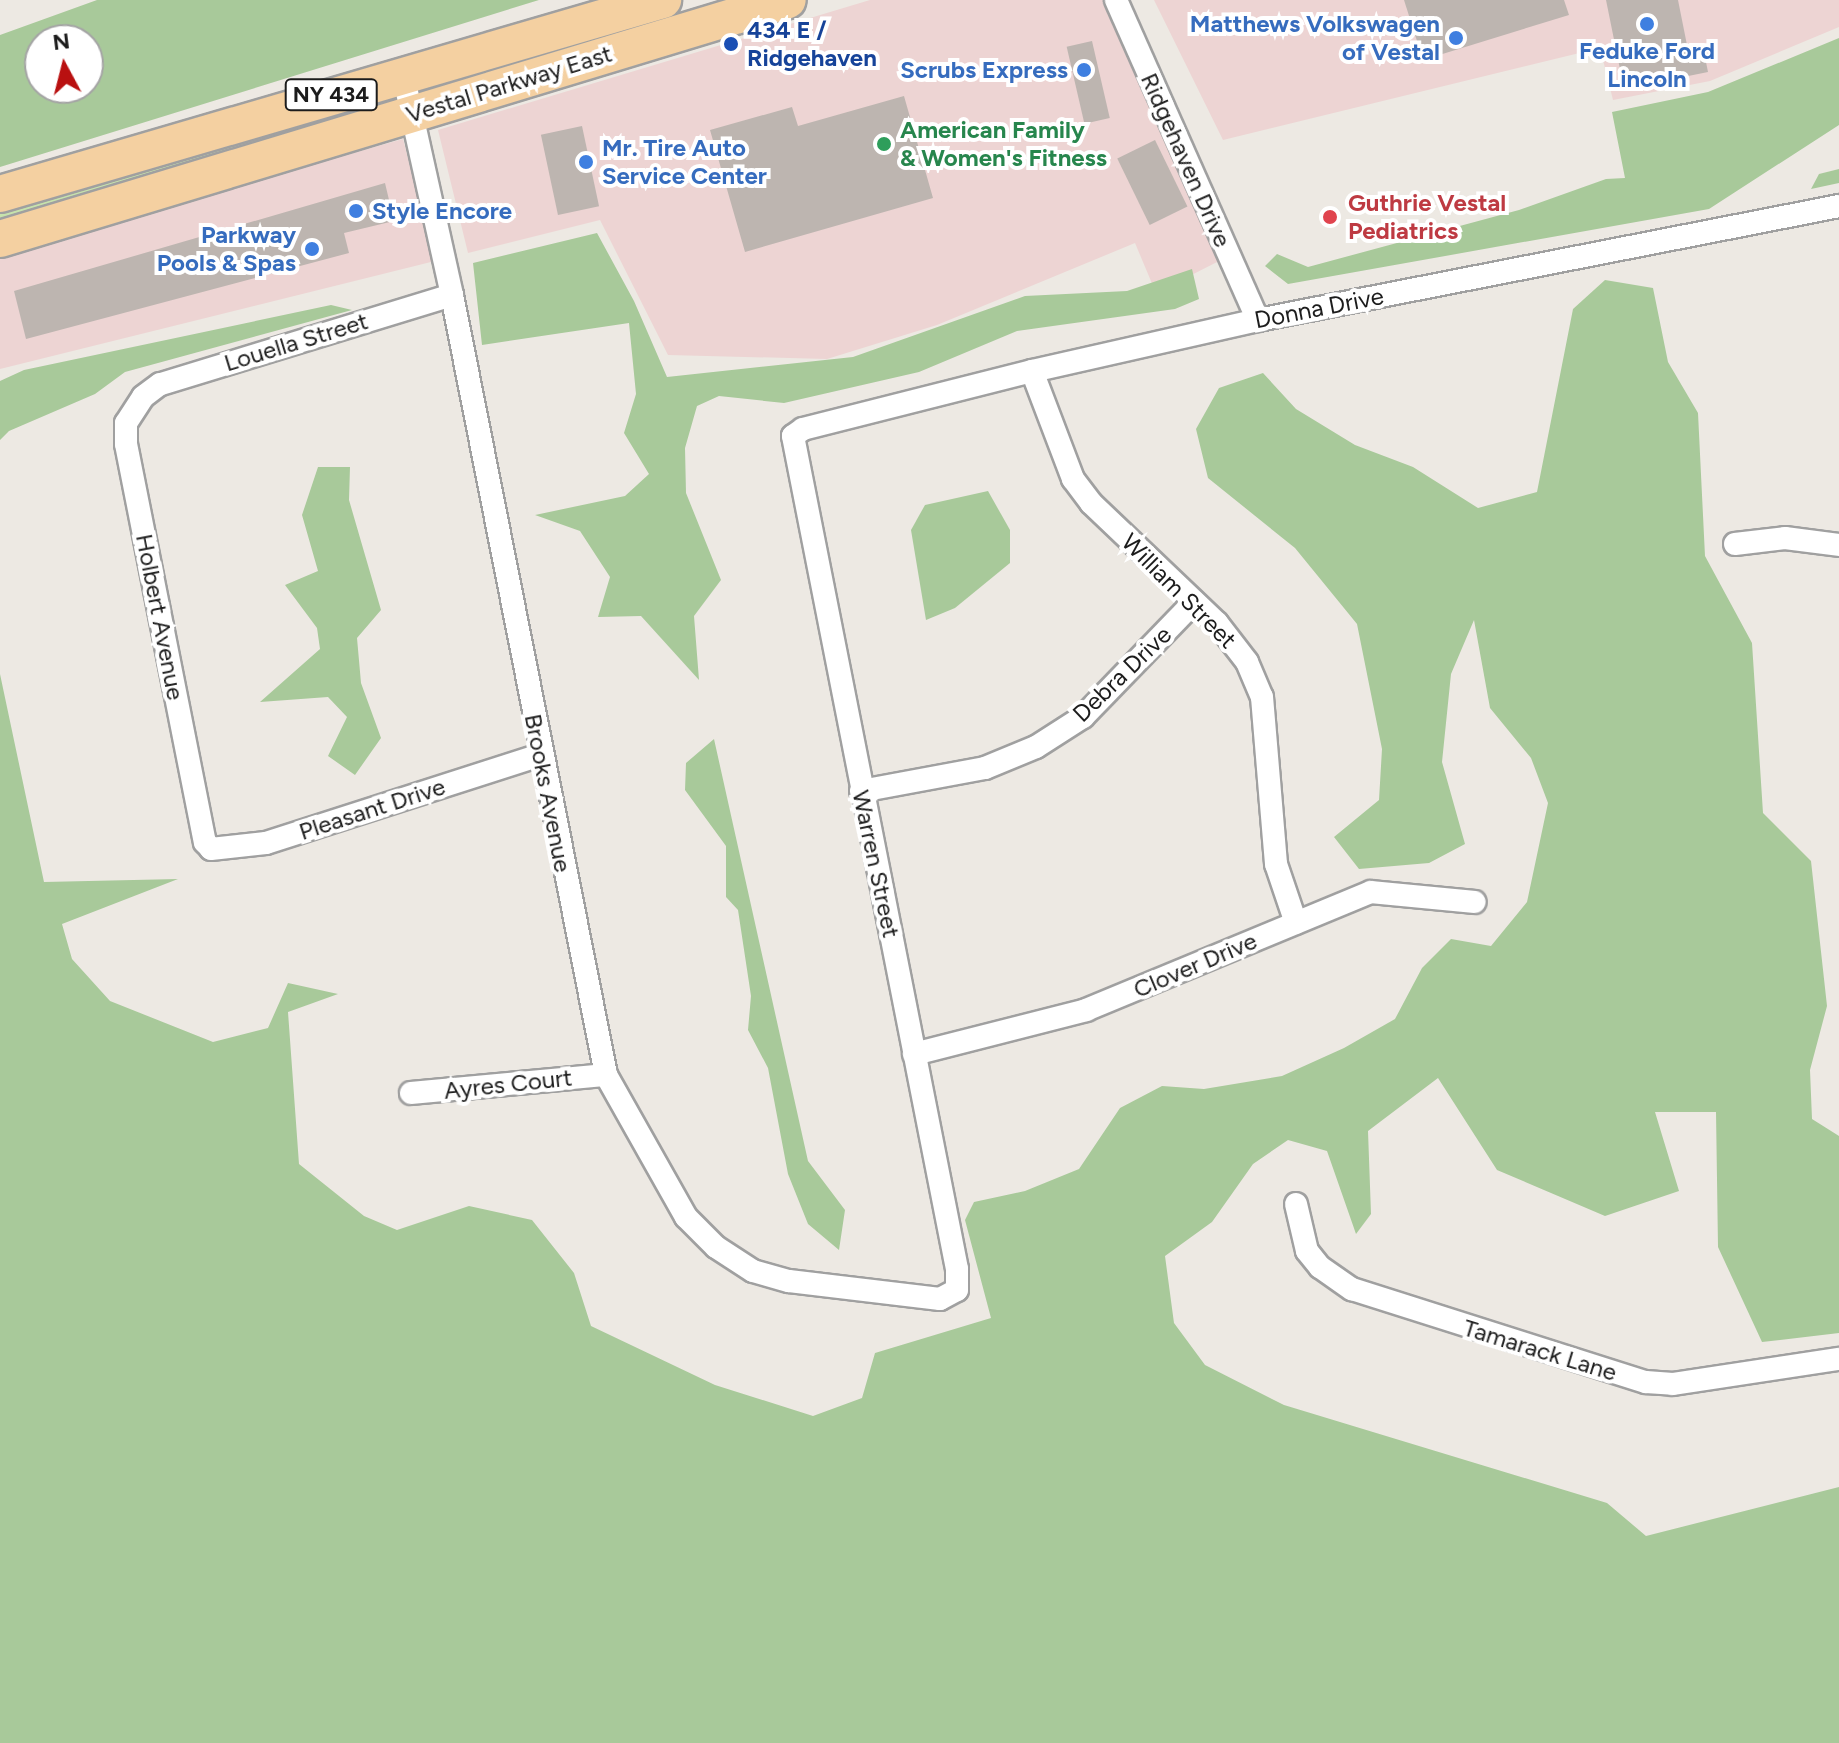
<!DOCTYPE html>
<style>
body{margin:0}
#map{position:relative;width:1839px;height:1743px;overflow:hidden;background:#ede9e3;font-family:Figtree,sans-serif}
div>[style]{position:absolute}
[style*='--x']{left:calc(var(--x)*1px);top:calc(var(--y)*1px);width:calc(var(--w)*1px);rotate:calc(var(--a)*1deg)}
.commercial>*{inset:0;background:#edd4d3}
.grass>*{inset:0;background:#c7e3ac}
.forest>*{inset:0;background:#a8c99a}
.building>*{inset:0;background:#bdb5b0;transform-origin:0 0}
.roads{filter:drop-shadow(2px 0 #a0a0a0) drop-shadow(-2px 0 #a0a0a0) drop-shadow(0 2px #a0a0a0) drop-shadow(0 -2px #a0a0a0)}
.minor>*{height:22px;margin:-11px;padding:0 11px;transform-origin:11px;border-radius:11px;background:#fff}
.primary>*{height:36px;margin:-18px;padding:0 18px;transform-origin:18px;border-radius:18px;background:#f4d0a1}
.dots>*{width:22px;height:22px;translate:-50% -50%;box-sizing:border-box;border:4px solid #fff;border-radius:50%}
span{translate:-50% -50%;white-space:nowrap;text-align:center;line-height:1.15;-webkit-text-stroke:8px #fff;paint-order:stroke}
.shield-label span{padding:2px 6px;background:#fff;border:2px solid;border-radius:6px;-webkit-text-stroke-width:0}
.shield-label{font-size:22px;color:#1c1c1c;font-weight:700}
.shop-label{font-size:24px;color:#366cbe;font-weight:700}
.right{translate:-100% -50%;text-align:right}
.left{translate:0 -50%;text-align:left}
.transit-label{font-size:24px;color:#164399;font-weight:700}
.street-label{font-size:24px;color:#1c1c1c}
.leisure-label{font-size:24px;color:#27864d;font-weight:700}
.health-label{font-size:24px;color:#be3a42;font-weight:700}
.north{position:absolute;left:24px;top:24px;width:80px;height:80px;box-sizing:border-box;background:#fff;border:2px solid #a4a4a4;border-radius:50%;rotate:353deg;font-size:22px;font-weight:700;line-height:32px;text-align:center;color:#1c1c1c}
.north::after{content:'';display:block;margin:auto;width:28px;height:36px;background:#b91010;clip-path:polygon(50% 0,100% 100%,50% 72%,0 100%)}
</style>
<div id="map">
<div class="commercial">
<i style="clip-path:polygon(870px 0,1103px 0,1223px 259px,1156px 293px,1135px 243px,937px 325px,827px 359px,668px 355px,600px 220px,468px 253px,438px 130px)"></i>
<i style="clip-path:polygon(1154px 0,1839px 0,1839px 27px,1710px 81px,1613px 100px,1600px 48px,1223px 140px)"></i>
<i style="clip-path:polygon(403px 139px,435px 261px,0 369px,0 252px)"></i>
</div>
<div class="grass">
<i style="clip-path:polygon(368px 102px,373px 110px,0 221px,0 208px)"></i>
</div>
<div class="forest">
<i style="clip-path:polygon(evenodd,97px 0,539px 0,0 167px,0 35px,97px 0,40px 40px,88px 40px,88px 88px,40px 88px,40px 40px)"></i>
<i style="clip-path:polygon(1839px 38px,1839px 125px,1709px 209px,1288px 284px,1265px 266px,1277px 254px,1308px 267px,1519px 210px,1606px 179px,1625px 178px,1612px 112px,1708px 92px)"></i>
<i style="clip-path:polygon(1839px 169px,1839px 183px,1811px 189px,1819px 174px)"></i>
<i style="clip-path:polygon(597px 233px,634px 301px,667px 377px,853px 357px,1025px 296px,1127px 291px,1192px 269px,1199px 299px,1175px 309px,1017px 331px,919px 372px,784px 403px,719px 396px,697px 406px,685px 448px,686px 493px,721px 580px,694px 616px,699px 680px,641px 616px,598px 617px,610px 577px,580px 531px,535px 515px,625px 496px,649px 474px,624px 433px,636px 394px,629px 323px,482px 345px,473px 263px)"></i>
<i style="clip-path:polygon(1605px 280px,1653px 288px,1668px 362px,1698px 413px,1705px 556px,1752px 643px,1763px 813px,1811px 861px,1827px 1006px,1810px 1070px,1812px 1119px,1839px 1136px,1839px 1333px,1762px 1342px,1718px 1247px,1716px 1112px,1655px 1112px,1679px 1191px,1605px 1216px,1497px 1170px,1438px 1078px,1368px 1131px,1371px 1214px,1356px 1234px,1327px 1151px,1288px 1140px,1253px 1164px,1212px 1222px,1165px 1256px,1174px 1323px,1205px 1365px,1284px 1405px,1607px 1503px,1646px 1536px,1839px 1487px,1839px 1743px,0 1743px,0 674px,44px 882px,178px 879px,62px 924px,72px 959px,110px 1001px,213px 1042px,268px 1028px,288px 983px,338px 994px,288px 1012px,299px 1164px,364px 1216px,397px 1230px,469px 1206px,532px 1220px,574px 1273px,591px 1326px,715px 1385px,813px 1416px,862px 1398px,875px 1353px,991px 1318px,965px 1220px,974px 1202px,1025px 1191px,1079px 1169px,1120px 1108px,1162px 1086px,1204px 1089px,1282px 1076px,1344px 1048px,1395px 1019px,1422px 968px,1451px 939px,1491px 946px,1527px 902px,1548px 803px,1531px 758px,1490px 708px,1474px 620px,1451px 674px,1442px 762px,1465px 844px,1429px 863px,1359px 869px,1334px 837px,1379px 800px,1382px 749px,1357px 624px,1295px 548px,1208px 478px,1196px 429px,1219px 388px,1263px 373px,1296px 409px,1355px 445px,1413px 467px,1478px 508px,1537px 492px,1573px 309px)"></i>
<i style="clip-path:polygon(331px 305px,352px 310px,125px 372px,95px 394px,9px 431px,0 440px,0 381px,24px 370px)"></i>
<i style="clip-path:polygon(318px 467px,350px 467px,349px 500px,381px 610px,357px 638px,361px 683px,381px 738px,355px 775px,328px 756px,347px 717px,328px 697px,260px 702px,320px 649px,317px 628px,285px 585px,318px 571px,302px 515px)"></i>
<i style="clip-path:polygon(988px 491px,1010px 530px,1010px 563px,955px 608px,926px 620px,911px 530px,925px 505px)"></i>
<i style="clip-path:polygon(714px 739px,808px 1161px,845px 1210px,839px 1250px,808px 1224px,788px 1174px,768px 1068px,748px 1030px,751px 996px,738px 910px,726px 897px,726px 846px,685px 790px,686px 763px)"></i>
</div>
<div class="building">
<i style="clip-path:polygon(1404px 0,1564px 0,1569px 15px,1423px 60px)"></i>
<i style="clip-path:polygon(1606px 0,1678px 0,1688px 50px,1703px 47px,1708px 72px,1624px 89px)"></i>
<i style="left:1092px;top:41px;width:79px;height:26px;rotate:77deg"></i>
<i style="clip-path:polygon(904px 96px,933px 198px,745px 252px,710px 130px,792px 107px,798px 126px)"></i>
<i style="left:582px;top:126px;width:82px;height:42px;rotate:78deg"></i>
<i style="left:1155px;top:140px;width:74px;height:42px;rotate:64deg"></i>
<i style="clip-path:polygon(385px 183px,394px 221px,344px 233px,349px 253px,26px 339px,14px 291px)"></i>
</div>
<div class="roads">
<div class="minor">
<i style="--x:1116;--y:0;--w:350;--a:66.1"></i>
<i style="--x:403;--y:74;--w:226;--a:77.5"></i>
<i style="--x:452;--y:295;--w:795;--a:78.83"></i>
<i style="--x:606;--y:1075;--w:163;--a:60.6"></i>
<i style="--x:686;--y:1217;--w:42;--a:45"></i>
<i style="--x:716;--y:1247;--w:44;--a:33"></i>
<i style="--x:753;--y:1271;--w:37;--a:16"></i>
<i style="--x:789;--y:1281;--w:152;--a:6.8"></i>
<i style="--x:940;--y:1299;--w:19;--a:-28"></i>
<i style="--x:957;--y:1290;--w:21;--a:-90"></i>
<i style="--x:957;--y:1269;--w:849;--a:-101.14"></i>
<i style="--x:793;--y:436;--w:12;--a:-35"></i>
<i style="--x:803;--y:429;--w:236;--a:-14.2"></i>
<i style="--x:1032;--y:371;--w:232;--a:-12.7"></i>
<i style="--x:1258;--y:320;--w:592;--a:-11.1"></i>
<i style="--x:452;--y:295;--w:305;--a:163"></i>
<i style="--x:160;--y:384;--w:21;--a:143"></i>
<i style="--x:143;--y:397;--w:31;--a:123"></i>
<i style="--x:126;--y:423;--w:21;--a:90"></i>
<i style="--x:126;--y:444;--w:406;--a:78.8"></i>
<i style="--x:205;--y:842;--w:9;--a:49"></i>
<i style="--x:211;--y:849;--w:55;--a:-6.2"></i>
<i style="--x:266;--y:843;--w:288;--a:-17.8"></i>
<i style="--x:1032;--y:371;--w:116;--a:69.2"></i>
<i style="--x:1073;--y:479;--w:30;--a:53"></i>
<i style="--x:1091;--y:503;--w:174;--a:43.6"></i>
<i style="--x:1217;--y:623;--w:49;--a:52.4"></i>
<i style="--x:1247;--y:662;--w:38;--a:67"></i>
<i style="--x:1262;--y:697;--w:168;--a:85.2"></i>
<i style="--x:1276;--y:864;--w:62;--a:71.3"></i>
<i style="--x:1735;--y:544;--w:50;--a:-6.8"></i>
<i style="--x:1785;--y:538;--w:54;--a:7.4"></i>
<i style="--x:861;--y:791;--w:126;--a:-10.5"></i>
<i style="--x:985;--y:768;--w:55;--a:-22.4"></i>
<i style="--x:1036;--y:747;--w:56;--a:-32.6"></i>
<i style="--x:1083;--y:717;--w:160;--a:-46"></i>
<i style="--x:914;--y:1054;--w:178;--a:-14.3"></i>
<i style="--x:1086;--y:1010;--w:308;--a:-22.5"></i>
<i style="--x:1371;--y:892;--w:104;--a:5.5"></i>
<i style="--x:411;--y:1093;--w:196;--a:-5.3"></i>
<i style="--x:1296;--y:1204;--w:48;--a:76.8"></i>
<i style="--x:1307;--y:1251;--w:21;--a:51"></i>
<i style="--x:1320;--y:1267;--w:39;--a:35"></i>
<i style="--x:1352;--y:1289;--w:308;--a:17.6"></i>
<i style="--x:1646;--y:1382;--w:27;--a:4"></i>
<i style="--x:1673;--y:1384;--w:168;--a:-8.6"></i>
</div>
<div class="primary">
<i style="--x:0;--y:194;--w:691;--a:-16.31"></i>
<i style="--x:0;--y:239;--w:823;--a:-16.87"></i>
</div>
</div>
<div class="dots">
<i style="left:1647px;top:24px;background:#3f7fe0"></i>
<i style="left:1456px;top:38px;background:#3f7fe0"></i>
<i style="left:731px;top:44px;background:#1a4fb4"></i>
<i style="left:1084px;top:70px;background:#3f7fe0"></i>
<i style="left:884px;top:144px;background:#2e9e5b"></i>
<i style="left:586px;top:162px;background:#3f7fe0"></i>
<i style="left:356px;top:211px;background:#3f7fe0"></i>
<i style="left:1330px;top:217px;background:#e0444e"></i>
<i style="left:312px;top:249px;background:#3f7fe0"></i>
</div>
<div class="shield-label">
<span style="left:331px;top:95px">NY 434</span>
</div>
<div class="shop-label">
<span class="right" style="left:1440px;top:38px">Matthews Volkswagen<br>of Vestal</span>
<span style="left:1647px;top:65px">Feduke Ford<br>Lincoln</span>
<span class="right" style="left:1068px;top:70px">Scrubs Express</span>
<span class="left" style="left:602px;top:162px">Mr. Tire Auto<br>Service Center</span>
<span class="left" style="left:372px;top:211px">Style Encore</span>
<span class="right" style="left:296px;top:249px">Parkway<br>Pools &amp; Spas</span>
</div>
<div class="transit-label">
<span class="left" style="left:747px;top:44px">434 E /<br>Ridgehaven</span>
</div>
<div class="street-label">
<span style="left:509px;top:84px;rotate:-17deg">Vestal Parkway East</span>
<span style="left:1186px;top:160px;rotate:66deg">Ridgehaven Drive</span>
<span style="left:1319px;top:308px;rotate:-11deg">Donna Drive</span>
<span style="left:296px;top:342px;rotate:-17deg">Louella Street</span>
<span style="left:1179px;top:591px;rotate:45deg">William Street</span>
<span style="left:160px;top:617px;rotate:79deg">Holbert Avenue</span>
<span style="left:1122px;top:674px;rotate:-44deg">Debra Drive</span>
<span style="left:548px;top:793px;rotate:79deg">Brooks Avenue</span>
<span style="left:372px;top:809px;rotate:-18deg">Pleasant Drive</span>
<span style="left:876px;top:864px;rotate:78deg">Warren Street</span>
<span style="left:1195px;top:965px;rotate:-23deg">Clover Drive</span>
<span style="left:508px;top:1084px;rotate:-6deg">Ayres Court</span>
<span style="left:1540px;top:1350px;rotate:17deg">Tamarack Lane</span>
</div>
<div class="leisure-label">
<span class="left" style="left:900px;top:144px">American Family<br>&amp; Women's Fitness</span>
</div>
<div class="health-label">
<span class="left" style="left:1348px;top:217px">Guthrie Vestal<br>Pediatrics</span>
</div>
<div class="north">N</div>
</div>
